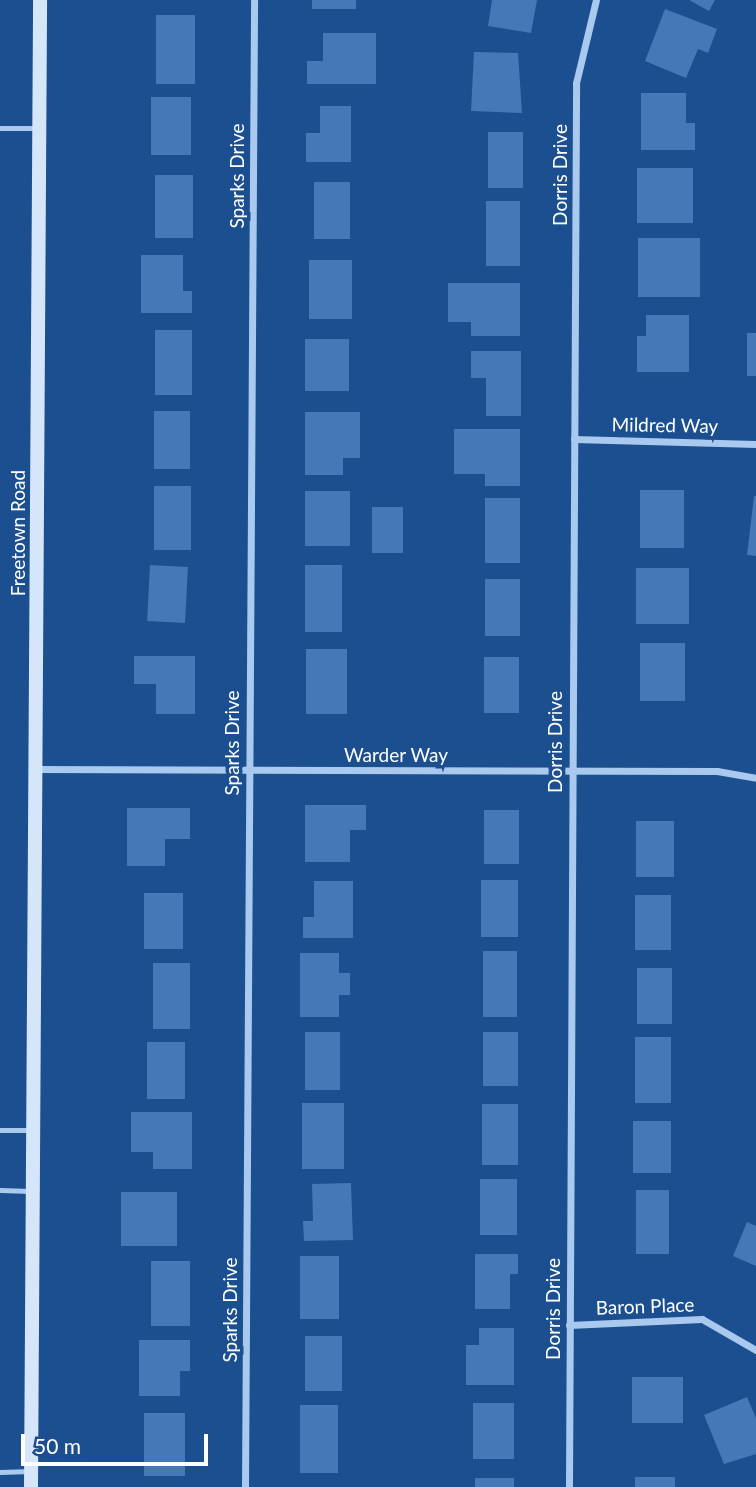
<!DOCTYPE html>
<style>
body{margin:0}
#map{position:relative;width:756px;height:1487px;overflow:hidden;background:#1b4f8f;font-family:Lato,sans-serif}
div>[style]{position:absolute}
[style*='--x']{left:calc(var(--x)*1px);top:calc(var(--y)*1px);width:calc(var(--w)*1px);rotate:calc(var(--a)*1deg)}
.building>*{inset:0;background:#4478b7;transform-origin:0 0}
.lane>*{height:5px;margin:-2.5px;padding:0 2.5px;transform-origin:2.5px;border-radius:2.5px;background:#a9c9ee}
.street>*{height:7px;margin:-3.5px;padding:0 3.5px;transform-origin:3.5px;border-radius:3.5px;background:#a9c9ee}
.secondary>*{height:14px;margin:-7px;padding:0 7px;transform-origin:7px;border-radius:7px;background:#d6e6fa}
span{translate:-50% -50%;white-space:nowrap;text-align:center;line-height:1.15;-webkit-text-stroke:7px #1b4f8f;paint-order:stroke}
.street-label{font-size:19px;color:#fff}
.scale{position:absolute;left:21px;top:1434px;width:187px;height:32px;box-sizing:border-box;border:4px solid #fff;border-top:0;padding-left:9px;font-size:21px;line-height:24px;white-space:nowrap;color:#fff;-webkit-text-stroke:5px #1b4f8f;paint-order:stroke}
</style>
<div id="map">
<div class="building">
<i style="left:312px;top:0;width:44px;height:9px"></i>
<i style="clip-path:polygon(492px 0,537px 0,531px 33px,488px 26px)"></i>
<i style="clip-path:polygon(689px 0,715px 0,709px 11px)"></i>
<i style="clip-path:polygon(665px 9px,717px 29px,708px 53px,698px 49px,686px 78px,645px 61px)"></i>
<i style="left:156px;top:15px;width:39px;height:69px"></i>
<i style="clip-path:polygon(323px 33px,376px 33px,376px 84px,307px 84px,307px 61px,323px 61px)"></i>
<i style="clip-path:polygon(474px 52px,518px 53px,522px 113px,471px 111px)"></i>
<i style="clip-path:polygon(641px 93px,686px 93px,686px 123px,695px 123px,695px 150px,641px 150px)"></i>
<i style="left:151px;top:97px;width:40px;height:58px"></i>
<i style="clip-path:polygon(320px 106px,351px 106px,351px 162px,306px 162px,306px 133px,320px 133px)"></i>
<i style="left:488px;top:132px;width:35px;height:56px"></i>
<i style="left:637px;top:168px;width:56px;height:55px"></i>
<i style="left:155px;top:175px;width:38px;height:63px"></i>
<i style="left:314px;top:182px;width:36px;height:57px"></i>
<i style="left:486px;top:201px;width:34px;height:65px"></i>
<i style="left:638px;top:238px;width:62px;height:59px"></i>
<i style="clip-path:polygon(141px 255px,183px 255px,183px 291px,192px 291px,192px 313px,141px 313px)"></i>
<i style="left:309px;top:260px;width:43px;height:59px"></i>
<i style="clip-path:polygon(448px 283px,520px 283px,520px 336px,471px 336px,471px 322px,448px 322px)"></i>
<i style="clip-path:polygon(646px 315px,689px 315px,689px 372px,637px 372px,637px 336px,646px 336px)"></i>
<i style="left:155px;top:330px;width:37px;height:65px"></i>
<i style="left:747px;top:333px;width:9px;height:43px"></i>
<i style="left:305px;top:339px;width:44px;height:52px"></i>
<i style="clip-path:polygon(471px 351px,521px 351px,521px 416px,486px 416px,486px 378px,471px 378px)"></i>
<i style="left:154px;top:411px;width:36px;height:58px"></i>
<i style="clip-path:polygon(305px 412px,360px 412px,360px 458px,343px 458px,343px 475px,305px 475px)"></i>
<i style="clip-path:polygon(454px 429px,520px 429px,520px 486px,485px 486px,485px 474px,454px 474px)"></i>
<i style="left:154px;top:486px;width:37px;height:64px"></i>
<i style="left:640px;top:490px;width:44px;height:58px"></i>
<i style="left:305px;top:491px;width:45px;height:55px"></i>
<i style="clip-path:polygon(754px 496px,756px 496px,756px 556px,747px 555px)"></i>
<i style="left:485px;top:498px;width:35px;height:65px"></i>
<i style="left:372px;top:507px;width:31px;height:46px"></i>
<i style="left:150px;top:565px;width:38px;height:56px;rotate:3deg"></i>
<i style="left:305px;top:565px;width:37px;height:67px"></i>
<i style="left:636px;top:568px;width:53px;height:56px"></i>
<i style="left:485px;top:579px;width:35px;height:57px"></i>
<i style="left:640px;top:643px;width:45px;height:58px"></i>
<i style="left:306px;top:649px;width:41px;height:65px"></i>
<i style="clip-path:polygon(134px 656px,195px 656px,195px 714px,156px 714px,156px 684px,134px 684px)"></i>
<i style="left:484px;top:657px;width:35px;height:56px"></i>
<i style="clip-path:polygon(305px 805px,366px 805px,366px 830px,350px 830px,350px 862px,305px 862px)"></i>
<i style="clip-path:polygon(127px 808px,190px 808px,190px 839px,165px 839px,165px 866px,127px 866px)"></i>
<i style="left:484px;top:810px;width:35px;height:54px"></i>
<i style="left:636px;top:821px;width:38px;height:56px"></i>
<i style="left:481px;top:880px;width:37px;height:57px"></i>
<i style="clip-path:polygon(314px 881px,353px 881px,353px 938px,303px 938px,303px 917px,314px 917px)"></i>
<i style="left:144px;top:893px;width:39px;height:56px"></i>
<i style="left:635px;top:895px;width:36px;height:55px"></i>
<i style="left:483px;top:951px;width:34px;height:66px"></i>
<i style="clip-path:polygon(300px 953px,339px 953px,339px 973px,350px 973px,350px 995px,339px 995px,339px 1017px,300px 1017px)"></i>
<i style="left:153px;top:963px;width:37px;height:66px"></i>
<i style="left:637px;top:968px;width:35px;height:56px"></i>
<i style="left:305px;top:1032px;width:35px;height:58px"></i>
<i style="left:483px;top:1032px;width:35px;height:54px"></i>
<i style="left:635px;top:1037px;width:36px;height:66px"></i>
<i style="left:147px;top:1042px;width:38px;height:57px"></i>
<i style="left:302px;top:1103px;width:42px;height:66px"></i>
<i style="left:482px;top:1104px;width:36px;height:61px"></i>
<i style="clip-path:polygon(131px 1112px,192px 1112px,192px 1169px,153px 1169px,153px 1152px,131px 1152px)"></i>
<i style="left:633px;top:1121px;width:38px;height:52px"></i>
<i style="left:480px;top:1179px;width:37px;height:56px"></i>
<i style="clip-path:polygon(351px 1183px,353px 1240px,304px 1241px,303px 1221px,313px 1221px,312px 1184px)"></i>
<i style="left:636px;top:1190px;width:33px;height:64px"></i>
<i style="left:121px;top:1192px;width:56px;height:54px"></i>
<i style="clip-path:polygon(747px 1222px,756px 1226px,756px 1266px,733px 1256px)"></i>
<i style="clip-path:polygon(475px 1254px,518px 1254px,518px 1274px,510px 1274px,510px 1309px,475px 1309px)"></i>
<i style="left:300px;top:1256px;width:39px;height:63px"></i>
<i style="left:151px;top:1261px;width:39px;height:65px"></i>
<i style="clip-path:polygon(479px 1328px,514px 1328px,514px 1385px,466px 1385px,466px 1345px,479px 1345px)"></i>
<i style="left:305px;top:1336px;width:37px;height:55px"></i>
<i style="clip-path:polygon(139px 1340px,190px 1340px,190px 1371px,180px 1371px,180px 1396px,139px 1396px)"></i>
<i style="left:632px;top:1377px;width:51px;height:46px"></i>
<i style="clip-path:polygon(747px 1397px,756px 1418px,756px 1454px,724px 1464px,704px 1415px)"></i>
<i style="left:473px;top:1403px;width:41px;height:56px"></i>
<i style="left:300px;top:1405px;width:38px;height:68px"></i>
<i style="left:144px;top:1413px;width:41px;height:63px"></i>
<i style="left:635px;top:1477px;width:40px;height:10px"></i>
<i style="left:475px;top:1478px;width:39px;height:9px"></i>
</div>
<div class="lane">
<i style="--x:0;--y:128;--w:39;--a:0"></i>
<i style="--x:0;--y:1130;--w:30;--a:0"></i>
<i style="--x:0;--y:1190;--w:30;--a:2"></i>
<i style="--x:0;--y:1472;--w:31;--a:-2"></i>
</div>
<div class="street">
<i style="--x:574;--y:439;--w:182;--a:1.6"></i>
<i style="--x:35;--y:769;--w:682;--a:0.17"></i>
<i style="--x:717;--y:771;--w:40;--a:10"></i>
<i style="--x:569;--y:1325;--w:133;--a:-2.6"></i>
<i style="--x:702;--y:1319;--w:62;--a:29.9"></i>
<i style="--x:245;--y:1487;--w:1487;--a:-89.65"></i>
<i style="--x:569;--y:1487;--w:1404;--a:-89.71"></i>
<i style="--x:576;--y:83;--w:85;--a:-76.5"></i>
</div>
<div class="secondary">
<i style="--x:31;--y:1487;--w:1487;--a:-89.65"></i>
</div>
<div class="street-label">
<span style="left:560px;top:175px;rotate:-90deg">Dorris Drive</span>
<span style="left:237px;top:176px;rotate:-90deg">Sparks Drive</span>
<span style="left:665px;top:425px;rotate:1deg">Mildred Way</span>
<span style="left:18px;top:533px;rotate:-90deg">Freetown Road</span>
<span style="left:555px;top:742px;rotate:-90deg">Dorris Drive</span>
<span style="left:232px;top:743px;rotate:-90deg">Sparks Drive</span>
<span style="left:396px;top:755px">Warder Way</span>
<span style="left:645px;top:1306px;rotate:-2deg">Baron Place</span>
<span style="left:553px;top:1309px;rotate:-90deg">Dorris Drive</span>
<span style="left:230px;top:1310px;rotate:-90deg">Sparks Drive</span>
</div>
<div class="scale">50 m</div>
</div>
